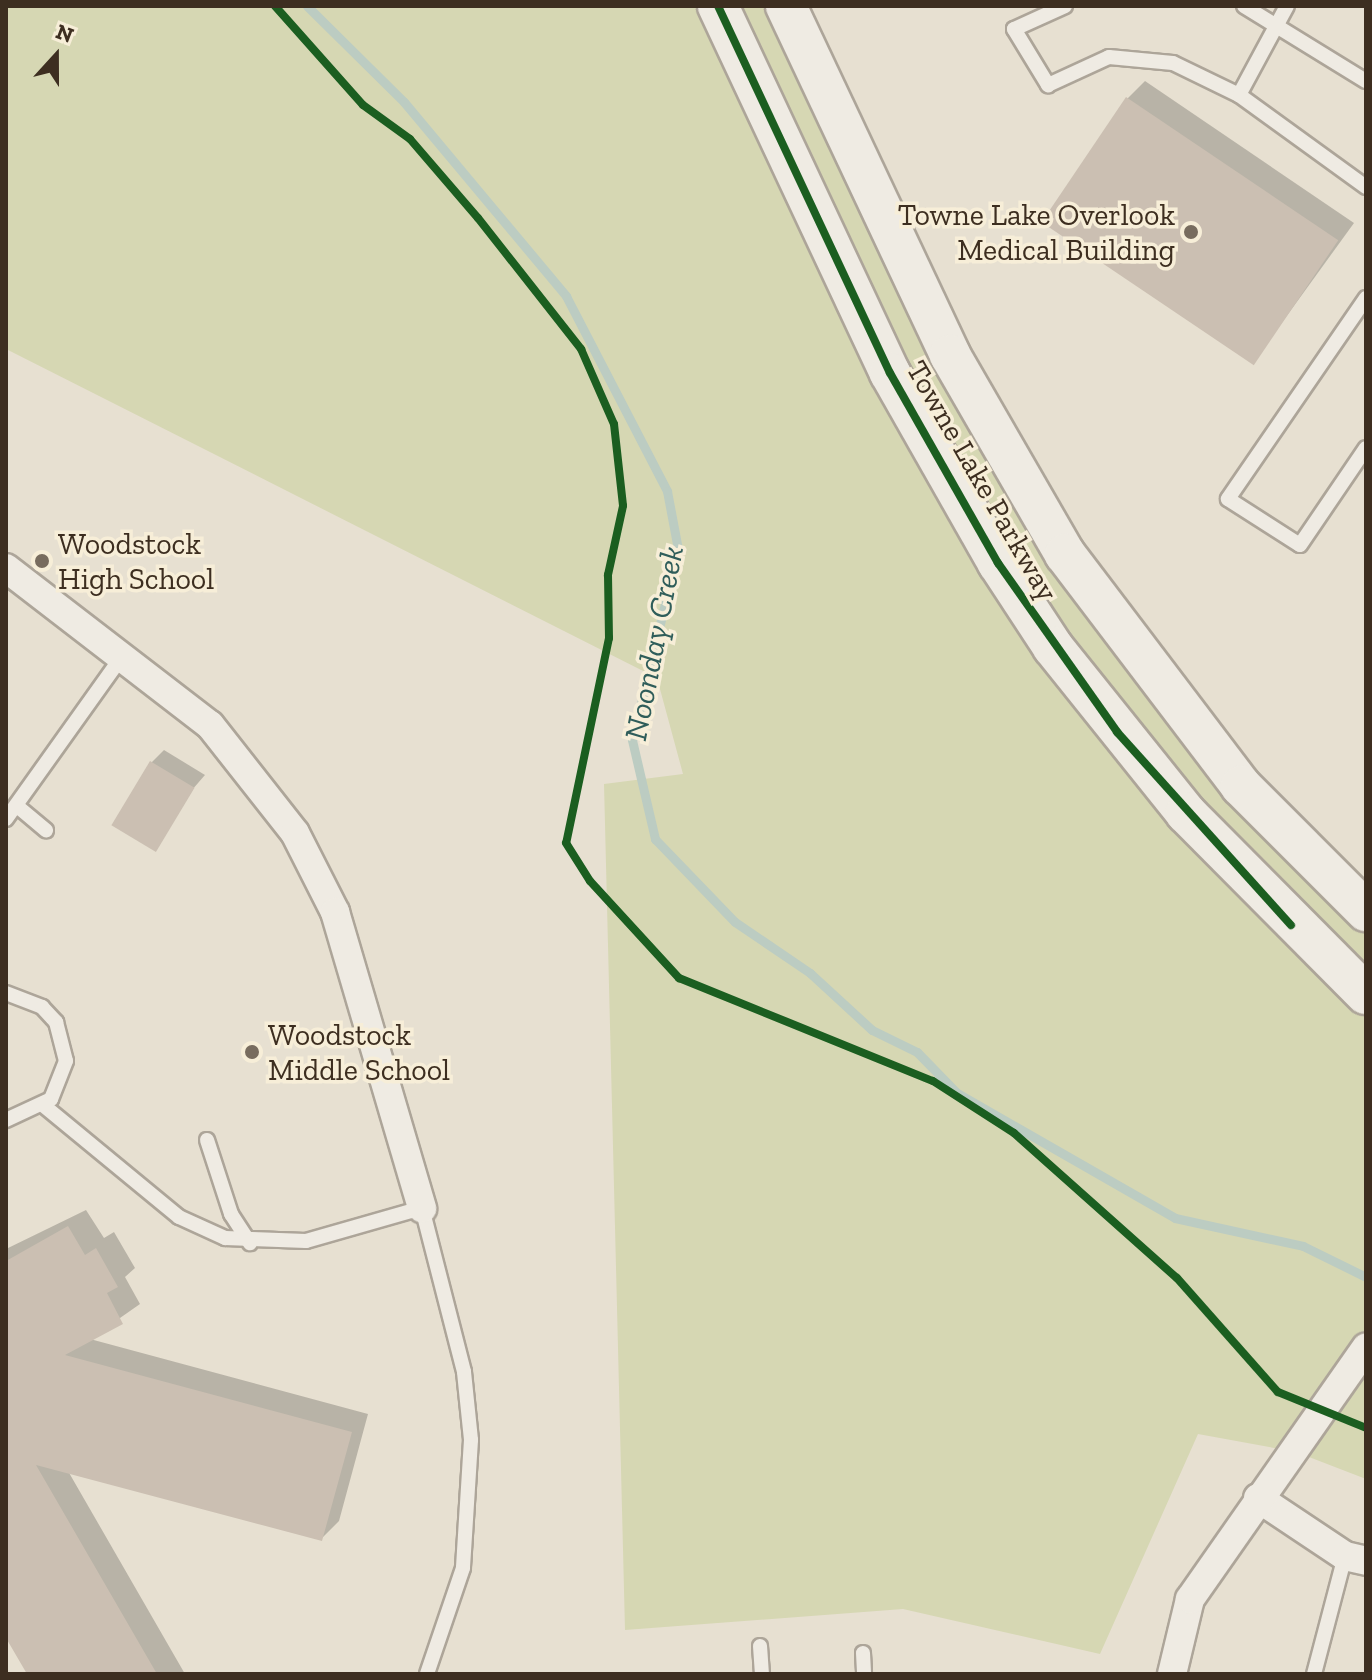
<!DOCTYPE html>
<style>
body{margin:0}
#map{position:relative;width:1372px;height:1680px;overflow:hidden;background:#e7e0d1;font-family:"Zilla Slab",serif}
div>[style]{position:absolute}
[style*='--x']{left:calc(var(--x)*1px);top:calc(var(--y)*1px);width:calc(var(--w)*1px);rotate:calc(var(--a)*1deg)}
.green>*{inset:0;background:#d6d7b3}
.shadow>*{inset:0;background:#0003}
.stream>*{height:9px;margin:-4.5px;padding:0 4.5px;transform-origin:4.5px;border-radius:4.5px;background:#bcccc2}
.building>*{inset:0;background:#cbbfb2;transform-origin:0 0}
.roads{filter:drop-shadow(2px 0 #ada599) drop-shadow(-2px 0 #ada599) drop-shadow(0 2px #ada599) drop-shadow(0 -2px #ada599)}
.service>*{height:14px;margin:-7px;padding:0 7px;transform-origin:7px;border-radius:7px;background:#efebe3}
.minor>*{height:28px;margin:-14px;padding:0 14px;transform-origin:14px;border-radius:14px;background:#efebe3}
.secondary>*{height:40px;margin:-20px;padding:0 20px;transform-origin:20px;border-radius:20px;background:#efebe3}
.cycleway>*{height:8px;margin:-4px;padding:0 4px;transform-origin:4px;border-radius:4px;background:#1b5e20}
.dots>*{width:22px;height:22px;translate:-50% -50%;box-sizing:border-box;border:4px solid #f7eed8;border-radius:50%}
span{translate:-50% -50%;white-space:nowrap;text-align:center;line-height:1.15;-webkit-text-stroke:7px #f7eed8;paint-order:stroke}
.poi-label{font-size:30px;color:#3d2e20}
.right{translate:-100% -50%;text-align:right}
.left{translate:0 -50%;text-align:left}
.street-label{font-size:30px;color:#3d2e20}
.water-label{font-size:32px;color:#2f5d5a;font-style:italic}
.frame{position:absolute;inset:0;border:8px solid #3d2e20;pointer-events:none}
.north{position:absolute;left:16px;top:16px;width:80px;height:80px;-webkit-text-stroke:6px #f7eed8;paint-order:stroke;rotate:21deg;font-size:22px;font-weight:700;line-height:32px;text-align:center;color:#3d2e20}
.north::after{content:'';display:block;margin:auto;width:28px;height:36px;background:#3d2e20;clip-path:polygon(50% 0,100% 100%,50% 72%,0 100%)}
</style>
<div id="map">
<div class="green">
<i style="clip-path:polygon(6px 6px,798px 6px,990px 391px,1183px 722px,1366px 902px,1366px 1479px,1296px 1452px,1198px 1434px,1100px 1654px,903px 1609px,625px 1630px,604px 784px,683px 774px,657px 678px,6px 349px)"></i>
</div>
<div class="shadow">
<i style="clip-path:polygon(1145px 81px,1354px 223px,1254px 361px,1127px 99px)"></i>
<i style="clip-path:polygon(164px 750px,205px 775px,151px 837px,152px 762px)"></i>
<i style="clip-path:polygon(86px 1210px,104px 1238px,114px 1232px,135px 1268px,125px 1277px,140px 1304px,90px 1339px,368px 1414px,339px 1521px,321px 1539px,68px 1471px,185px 1674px,29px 1674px,6px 1634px,6px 1249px)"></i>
</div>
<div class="stream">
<i style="--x:307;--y:6;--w:136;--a:44.7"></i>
<i style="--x:404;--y:102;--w:253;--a:50.1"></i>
<i style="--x:566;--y:296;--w:220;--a:62.6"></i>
<i style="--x:667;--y:491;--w:59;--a:79.3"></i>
<i style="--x:678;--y:549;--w:196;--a:103.5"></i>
<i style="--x:632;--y:740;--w:102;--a:76.9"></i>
<i style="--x:655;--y:839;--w:115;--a:46.1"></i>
<i style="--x:735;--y:922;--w:91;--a:34.2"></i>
<i style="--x:810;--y:973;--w:84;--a:42.6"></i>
<i style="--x:872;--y:1030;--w:50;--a:26.1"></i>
<i style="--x:917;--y:1052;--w:57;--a:45.7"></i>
<i style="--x:957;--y:1093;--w:251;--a:29.8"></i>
<i style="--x:1175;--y:1218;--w:131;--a:12.3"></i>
<i style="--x:1303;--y:1246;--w:70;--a:26.2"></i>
</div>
<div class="building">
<i style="left:1126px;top:97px;width:256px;height:151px;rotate:34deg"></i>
<i style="left:150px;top:761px;width:52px;height:75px;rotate:31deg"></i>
<i style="clip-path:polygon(68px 1226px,85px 1255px,96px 1248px,118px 1287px,107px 1293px,123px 1324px,65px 1355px,352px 1432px,322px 1541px,36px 1465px,157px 1674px,27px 1674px,6px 1638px,6px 1261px)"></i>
</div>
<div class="roads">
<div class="service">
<i style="--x:1065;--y:6;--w:56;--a:155.7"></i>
<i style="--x:1014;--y:29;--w:66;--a:58.7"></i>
<i style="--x:1048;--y:85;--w:67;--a:-24.7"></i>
<i style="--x:1109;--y:57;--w:64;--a:5.4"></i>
<i style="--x:1173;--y:63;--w:73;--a:25.9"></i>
<i style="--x:1239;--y:95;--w:157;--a:35.9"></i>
<i style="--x:1244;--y:6;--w:143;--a:31.6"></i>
<i style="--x:1239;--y:95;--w:101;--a:-61.7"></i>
<i style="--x:1366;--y:298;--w:244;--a:124.5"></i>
<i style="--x:1228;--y:499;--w:85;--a:32.6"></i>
<i style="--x:1300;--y:545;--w:117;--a:-55.8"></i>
<i style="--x:17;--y:806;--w:38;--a:40"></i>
<i style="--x:6;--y:819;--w:201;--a:-54.5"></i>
<i style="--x:6;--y:993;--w:39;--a:21"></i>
<i style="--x:42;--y:1007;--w:21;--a:47"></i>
<i style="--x:56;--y:1022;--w:40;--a:75.6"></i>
<i style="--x:66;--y:1061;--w:41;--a:111.5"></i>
<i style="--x:51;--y:1099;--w:50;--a:155"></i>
<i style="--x:43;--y:1105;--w:176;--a:39.5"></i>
<i style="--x:179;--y:1217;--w:51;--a:24.5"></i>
<i style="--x:225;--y:1238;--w:81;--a:2.1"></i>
<i style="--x:306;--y:1241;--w:121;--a:-15.9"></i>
<i style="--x:422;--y:1208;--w:169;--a:75.6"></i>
<i style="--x:464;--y:1372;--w:68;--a:84.1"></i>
<i style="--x:471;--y:1440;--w:128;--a:93.6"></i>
<i style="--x:463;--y:1568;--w:112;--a:108.8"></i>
<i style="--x:207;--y:1140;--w:78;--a:72"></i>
<i style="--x:231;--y:1214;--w:35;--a:57"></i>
<i style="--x:760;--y:1646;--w:28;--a:86"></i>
<i style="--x:863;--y:1653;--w:21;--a:87"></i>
<i style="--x:1314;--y:1674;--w:122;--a:-75.3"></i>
</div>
<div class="minor">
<i style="--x:6;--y:568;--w:257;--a:37.6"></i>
<i style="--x:210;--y:725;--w:137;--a:51.8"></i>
<i style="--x:295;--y:833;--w:89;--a:63.1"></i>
<i style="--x:335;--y:912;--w:309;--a:73.6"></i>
<i style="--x:1258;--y:1498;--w:105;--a:33.7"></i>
<i style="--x:1345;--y:1556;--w:22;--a:13"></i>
<i style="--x:1172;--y:1674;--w:77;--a:-76.5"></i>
<i style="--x:1190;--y:1599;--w:307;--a:-55"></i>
</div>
<div class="secondary">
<i style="--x:718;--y:6;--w:405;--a:64.9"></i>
<i style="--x:890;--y:373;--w:219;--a:60.4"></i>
<i style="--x:998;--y:563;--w:100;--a:56.8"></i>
<i style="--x:1053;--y:647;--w:213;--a:51.3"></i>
<i style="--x:1186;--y:813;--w:255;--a:45.2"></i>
<i style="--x:786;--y:6;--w:386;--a:64.8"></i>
<i style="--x:950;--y:355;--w:230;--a:60"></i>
<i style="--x:1065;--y:554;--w:291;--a:52.8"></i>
<i style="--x:1241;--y:786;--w:177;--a:45"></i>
</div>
</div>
<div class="cycleway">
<i style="--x:275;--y:6;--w:132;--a:48.4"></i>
<i style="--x:363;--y:105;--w:58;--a:35.9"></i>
<i style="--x:410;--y:139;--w:104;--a:49.3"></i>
<i style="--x:478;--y:218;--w:167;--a:51.8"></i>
<i style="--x:581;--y:349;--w:82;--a:66.3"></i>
<i style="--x:614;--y:424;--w:82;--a:83.7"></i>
<i style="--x:623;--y:506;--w:71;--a:102.3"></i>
<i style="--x:608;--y:575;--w:63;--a:89.1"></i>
<i style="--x:609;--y:638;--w:209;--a:101.8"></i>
<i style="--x:566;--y:843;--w:45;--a:57.7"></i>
<i style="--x:590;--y:881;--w:132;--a:47.5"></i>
<i style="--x:679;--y:978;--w:274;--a:22.1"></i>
<i style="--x:933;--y:1081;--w:96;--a:32.7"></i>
<i style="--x:1014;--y:1133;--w:218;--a:41.7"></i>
<i style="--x:1177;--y:1278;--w:152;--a:48.5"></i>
<i style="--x:1278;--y:1392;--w:95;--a:22.2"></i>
<i style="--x:718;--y:6;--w:405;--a:64.9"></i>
<i style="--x:890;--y:373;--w:219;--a:60.4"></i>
<i style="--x:998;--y:563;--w:207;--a:54.8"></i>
<i style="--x:1117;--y:732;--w:260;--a:48"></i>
</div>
<div class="dots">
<i style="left:1191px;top:232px;background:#786c5e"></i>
<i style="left:42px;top:561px;background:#786c5e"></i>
<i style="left:252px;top:1052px;background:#786c5e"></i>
</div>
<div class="poi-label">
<span class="right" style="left:1175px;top:232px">Towne Lake Overlook<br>Medical Building</span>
<span class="left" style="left:58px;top:561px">Woodstock<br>High School</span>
<span class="left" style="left:268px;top:1052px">Woodstock<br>Middle School</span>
</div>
<div class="street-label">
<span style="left:982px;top:481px;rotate:60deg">Towne Lake Parkway</span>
</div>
<div class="water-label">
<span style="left:654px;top:643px;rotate:-79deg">Noonday Creek</span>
</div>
<div class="frame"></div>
<div class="north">N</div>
</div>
